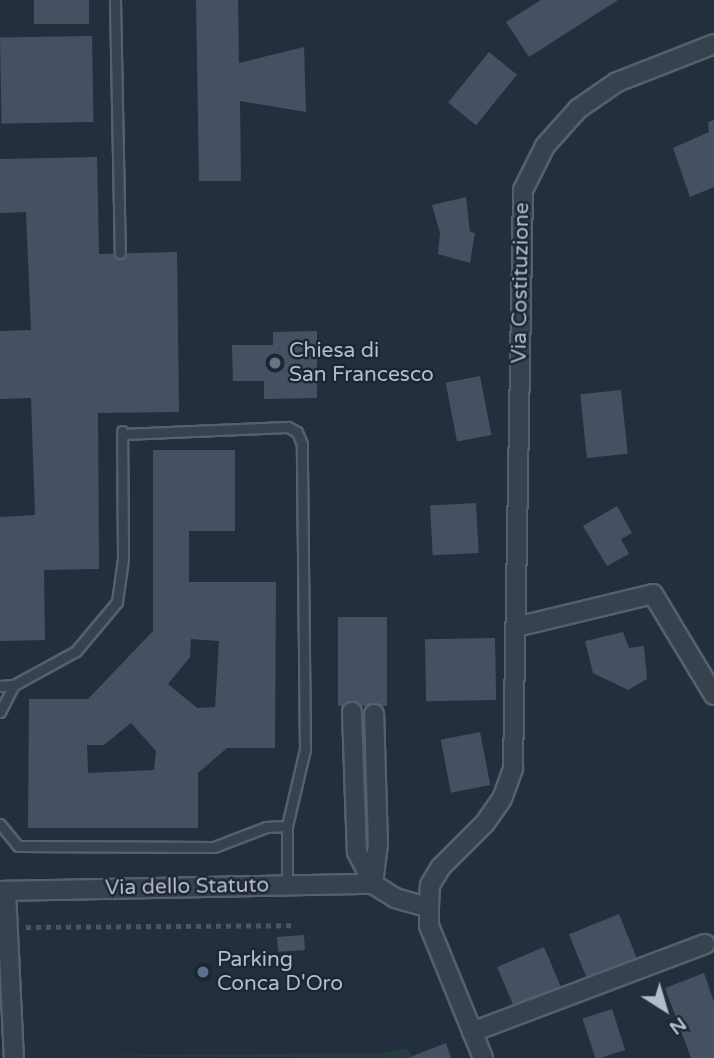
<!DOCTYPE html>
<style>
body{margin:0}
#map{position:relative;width:714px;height:1058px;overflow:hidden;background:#242f3e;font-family:"Varela Round",sans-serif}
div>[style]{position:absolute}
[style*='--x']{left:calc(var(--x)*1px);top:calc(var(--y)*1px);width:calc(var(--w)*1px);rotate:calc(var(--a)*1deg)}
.green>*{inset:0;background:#263c3f}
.building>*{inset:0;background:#455162;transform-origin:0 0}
.path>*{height:4.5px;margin-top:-2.25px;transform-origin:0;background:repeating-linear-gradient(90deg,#44595c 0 5px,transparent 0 10px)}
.roads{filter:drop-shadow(2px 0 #565f6c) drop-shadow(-2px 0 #565f6c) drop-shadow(0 2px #565f6c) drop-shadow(0 -2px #565f6c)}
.service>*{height:9px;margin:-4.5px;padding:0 4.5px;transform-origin:4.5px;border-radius:4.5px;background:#38414e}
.minor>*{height:18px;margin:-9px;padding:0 9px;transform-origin:9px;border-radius:9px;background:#38414e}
.dots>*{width:19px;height:19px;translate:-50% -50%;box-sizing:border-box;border:4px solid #1d2633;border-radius:50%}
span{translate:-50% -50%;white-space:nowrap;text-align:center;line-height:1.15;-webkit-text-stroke:5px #1d2633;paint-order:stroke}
.street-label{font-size:21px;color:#b4bcc9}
.poi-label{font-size:21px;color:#b4bcc9}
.left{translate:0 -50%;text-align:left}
.north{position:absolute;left:630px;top:974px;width:70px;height:70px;-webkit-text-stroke:5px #1d2633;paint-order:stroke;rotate:143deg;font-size:19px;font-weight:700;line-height:28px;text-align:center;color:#b4bcc9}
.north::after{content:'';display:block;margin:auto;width:24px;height:32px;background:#b4bcc9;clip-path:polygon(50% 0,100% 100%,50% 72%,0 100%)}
</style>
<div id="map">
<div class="green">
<i style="clip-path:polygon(446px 1043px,451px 1058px,53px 1056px,384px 1053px,408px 1048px,412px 1056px)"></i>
</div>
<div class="building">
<i style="left:34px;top:0;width:55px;height:24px"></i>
<i style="clip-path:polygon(196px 0,238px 0,239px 63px,304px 47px,306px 112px,240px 101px,241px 181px,199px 181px)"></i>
<i style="clip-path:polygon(541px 0,618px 0,529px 57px,506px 22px)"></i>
<i style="left:92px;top:36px;width:86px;height:92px;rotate:89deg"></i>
<i style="left:489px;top:52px;width:36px;height:65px;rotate:39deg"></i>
<i style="clip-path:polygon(714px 120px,714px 187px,690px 197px,673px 148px,709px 132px,708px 122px)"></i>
<i style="clip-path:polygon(97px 157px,99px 254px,177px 252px,179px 412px,98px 413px,99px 569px,44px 570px,45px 640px,0 641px,0 517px,35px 515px,31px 398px,0 399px,0 331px,31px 330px,26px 212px,0 213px,0 159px)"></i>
<i style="clip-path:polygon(466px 197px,470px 232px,475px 233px,470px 263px,438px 254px,440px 233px,432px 205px)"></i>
<i style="clip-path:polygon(317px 331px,317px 398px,264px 399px,264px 381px,233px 381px,232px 345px,273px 345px,273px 332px)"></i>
<i style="left:480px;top:376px;width:60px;height:35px;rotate:79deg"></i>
<i style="left:621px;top:390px;width:64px;height:41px;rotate:84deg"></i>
<i style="clip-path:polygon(evenodd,153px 450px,235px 450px,235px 531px,189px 531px,189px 582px,276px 582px,275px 748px,227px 748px,198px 773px,198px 828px,28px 828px,29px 699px,88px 699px,153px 631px,153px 450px,191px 639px,219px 641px,215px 707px,197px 708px,168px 684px,190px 657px,191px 639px,153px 450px,131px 723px,156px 751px,154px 770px,88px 773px,87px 745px,104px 745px,131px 723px)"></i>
<i style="left:476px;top:503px;width:50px;height:46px;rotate:87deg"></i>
<i style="clip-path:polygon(617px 506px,632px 533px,621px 539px,629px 554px,607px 566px,583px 526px)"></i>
<i style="left:338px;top:617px;width:49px;height:89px"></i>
<i style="clip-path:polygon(623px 632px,629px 648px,644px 646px,647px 679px,628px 690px,593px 673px,585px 641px)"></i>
<i style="left:495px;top:638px;width:62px;height:70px;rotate:89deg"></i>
<i style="left:480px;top:732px;width:54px;height:40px;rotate:79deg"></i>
<i style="left:619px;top:914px;width:48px;height:54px;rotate:68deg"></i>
<i style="left:304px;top:935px;width:15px;height:27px;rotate:86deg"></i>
<i style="left:544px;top:947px;width:46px;height:51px;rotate:67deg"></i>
<i style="clip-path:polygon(704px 973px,714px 1002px,714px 1058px,691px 1058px,665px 988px)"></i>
<i style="left:612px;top:1009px;width:43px;height:31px;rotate:72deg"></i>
<i style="clip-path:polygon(446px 1043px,451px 1058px,408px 1058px)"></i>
</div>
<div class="path">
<i style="--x:26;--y:927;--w:265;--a:-0.4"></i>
</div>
<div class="roads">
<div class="service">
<i style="--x:115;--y:0;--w:253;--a:88.9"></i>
<i style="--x:0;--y:686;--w:14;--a:-4"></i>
<i style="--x:14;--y:685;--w:71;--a:-28.7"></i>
<i style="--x:76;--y:651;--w:64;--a:-50.1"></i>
<i style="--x:117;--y:602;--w:43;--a:-82.1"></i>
<i style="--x:123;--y:559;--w:128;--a:-90.4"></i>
<i style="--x:0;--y:712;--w:30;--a:-63"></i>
<i style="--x:0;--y:824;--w:28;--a:51"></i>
<i style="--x:18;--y:846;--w:196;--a:0.3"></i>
<i style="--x:214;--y:847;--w:56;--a:-21"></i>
<i style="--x:266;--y:827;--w:21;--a:-3"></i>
<i style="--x:287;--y:826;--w:79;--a:-76.8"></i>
<i style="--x:305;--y:749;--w:305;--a:-90.6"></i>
<i style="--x:302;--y:444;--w:13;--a:-113"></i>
<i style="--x:297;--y:432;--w:10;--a:-151"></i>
<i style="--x:288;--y:427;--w:166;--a:177.6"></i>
<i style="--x:287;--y:886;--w:60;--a:-90"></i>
</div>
<div class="minor">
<i style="--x:516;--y:627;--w:141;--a:-13.5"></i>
<i style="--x:653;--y:594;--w:118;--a:58.9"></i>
<i style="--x:352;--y:712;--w:140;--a:88"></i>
<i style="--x:357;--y:852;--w:36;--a:63"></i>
<i style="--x:373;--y:884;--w:38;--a:-83"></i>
<i style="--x:378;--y:846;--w:132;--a:-91.7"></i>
<i style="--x:0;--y:891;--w:373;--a:-1.1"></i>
<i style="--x:373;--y:884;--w:26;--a:32"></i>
<i style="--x:395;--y:898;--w:35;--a:16"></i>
<i style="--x:6;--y:891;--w:167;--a:87.3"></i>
<i style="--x:472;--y:1032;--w:249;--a:-20.7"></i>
<i style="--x:483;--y:1058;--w:143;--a:-112.2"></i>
<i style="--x:429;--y:926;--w:18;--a:-90"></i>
<i style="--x:429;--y:908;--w:23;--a:-88"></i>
<i style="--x:430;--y:885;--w:21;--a:-59"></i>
<i style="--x:441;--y:867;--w:62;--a:-45"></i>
<i style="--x:485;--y:823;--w:29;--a:-55"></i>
<i style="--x:502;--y:799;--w:33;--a:-70"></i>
<i style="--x:513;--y:768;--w:578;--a:-89.01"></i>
<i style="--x:523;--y:190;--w:49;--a:-63.4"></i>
<i style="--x:545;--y:146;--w:50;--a:-48.3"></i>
<i style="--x:578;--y:109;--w:47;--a:-34.7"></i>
<i style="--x:617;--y:82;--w:104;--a:-21.4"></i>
</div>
</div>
<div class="dots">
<i style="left:275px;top:363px;background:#6b7280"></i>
<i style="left:203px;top:972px;background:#5c6f8a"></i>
</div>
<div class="street-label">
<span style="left:521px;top:283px;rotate:-89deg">Via Costituzione</span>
<span style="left:187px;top:887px;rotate:-1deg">Via dello Statuto</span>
</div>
<div class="poi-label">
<span class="left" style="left:289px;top:363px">Chiesa di<br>San Francesco</span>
<span class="left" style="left:217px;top:972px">Parking<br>Conca D'Oro</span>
</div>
<div class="north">N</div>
</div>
